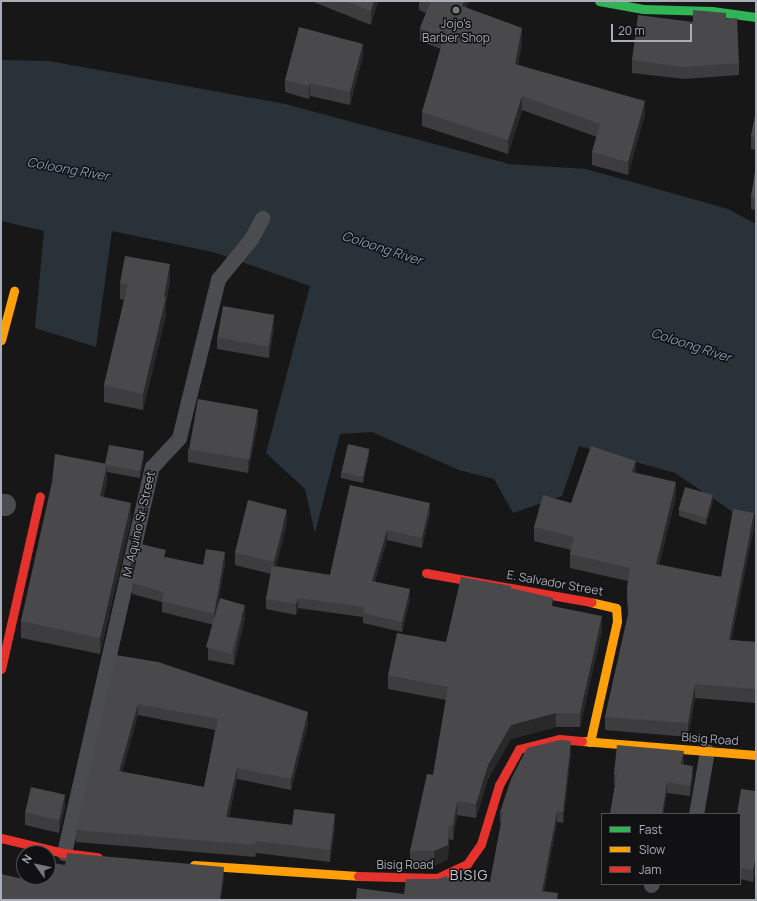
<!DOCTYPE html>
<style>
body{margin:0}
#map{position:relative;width:757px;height:901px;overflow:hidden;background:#171717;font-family:Manrope,sans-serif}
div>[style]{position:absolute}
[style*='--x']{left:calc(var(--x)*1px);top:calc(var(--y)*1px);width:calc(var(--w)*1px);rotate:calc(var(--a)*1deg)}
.water>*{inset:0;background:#2a3239}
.lane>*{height:15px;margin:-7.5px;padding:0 7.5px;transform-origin:7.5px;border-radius:7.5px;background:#4b4c50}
.street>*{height:22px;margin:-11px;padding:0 11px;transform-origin:11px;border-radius:11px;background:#4b4c50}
.fast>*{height:9px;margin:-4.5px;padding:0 4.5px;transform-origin:4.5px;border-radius:4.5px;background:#30b455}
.slow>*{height:9px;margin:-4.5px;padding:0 4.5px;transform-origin:4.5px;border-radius:4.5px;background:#ff9f0a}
.jam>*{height:9px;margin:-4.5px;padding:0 4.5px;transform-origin:4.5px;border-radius:4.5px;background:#e5322d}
.wall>*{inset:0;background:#3d3d3f}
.shaded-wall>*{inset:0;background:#29292a}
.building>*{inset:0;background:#49494c;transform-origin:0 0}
.dots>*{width:11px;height:11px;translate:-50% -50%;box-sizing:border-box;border:2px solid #111113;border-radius:50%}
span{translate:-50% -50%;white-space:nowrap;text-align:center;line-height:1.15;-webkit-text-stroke:3px #111113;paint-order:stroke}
.poi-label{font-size:12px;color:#a8adb8}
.street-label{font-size:12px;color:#a8adb8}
.water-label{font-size:13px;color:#7f9bb3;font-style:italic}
.quarter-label{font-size:14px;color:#c9ccd4;letter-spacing:1px}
.frame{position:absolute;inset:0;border:2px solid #a8adb8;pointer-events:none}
.legend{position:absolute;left:601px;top:813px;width:140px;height:72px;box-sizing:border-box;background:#111113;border:1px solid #4d4f55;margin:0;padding:5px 7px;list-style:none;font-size:12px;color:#a8adb8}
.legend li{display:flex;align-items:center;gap:8px;height:20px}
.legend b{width:20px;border:1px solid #4d4f55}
.north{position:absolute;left:16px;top:845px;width:40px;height:40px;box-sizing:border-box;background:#111113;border:1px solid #4d4f55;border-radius:50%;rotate:303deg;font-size:11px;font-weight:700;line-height:16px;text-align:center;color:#a8adb8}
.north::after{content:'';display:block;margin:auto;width:14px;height:18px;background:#757880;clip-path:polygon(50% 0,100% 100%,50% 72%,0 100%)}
.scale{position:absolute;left:611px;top:24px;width:81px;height:18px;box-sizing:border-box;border:2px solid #a8adb8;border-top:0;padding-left:5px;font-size:12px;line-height:14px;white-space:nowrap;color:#a8adb8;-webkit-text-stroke:3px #111113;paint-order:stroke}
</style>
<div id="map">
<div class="water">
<i style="clip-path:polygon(1px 60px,49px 61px,285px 104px,509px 164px,586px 169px,728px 209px,756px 224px,756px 513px,739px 516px,675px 473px,579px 446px,562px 496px,513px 513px,494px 479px,459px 470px,372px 432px,340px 434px,315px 533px,305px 489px,266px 453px,310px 286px,213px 252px,112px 231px,96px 347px,35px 328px,44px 231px,1px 221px)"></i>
</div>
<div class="lane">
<i style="--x:696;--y:814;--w:64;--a:-80.1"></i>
<i style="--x:64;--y:853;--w:396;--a:-77.2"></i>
<i style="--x:152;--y:467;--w:40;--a:-47"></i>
<i style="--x:179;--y:438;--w:164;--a:-76.2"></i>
<i style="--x:218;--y:279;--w:52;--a:-50.5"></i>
<i style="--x:251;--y:239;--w:24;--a:-62"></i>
<i style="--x:651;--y:885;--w:1;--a:-45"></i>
</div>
<div class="street">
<i style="--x:1;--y:505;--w:4;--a:0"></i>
</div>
<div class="fast">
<i style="--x:599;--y:1;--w:45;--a:10.3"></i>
<i style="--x:643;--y:9;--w:69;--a:1.7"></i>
<i style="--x:712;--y:11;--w:44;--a:7.8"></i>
</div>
<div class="slow">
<i style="--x:1;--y:340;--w:51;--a:-75.1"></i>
<i style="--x:582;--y:741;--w:175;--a:4.6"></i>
<i style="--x:590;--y:742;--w:124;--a:-77.4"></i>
<i style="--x:617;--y:621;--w:13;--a:-94"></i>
<i style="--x:616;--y:608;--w:26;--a:-167"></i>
<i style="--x:194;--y:865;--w:164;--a:3.8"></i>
</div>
<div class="jam">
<i style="--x:426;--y:573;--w:168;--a:10"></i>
<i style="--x:1;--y:669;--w:177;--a:-77.3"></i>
<i style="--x:1;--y:838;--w:65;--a:13.4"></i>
<i style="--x:64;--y:853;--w:34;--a:7"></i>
<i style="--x:358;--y:876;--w:79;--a:1.5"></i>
<i style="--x:437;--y:878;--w:33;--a:-25"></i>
<i style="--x:467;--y:864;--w:24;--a:-55"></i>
<i style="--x:481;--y:844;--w:62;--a:-73"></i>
<i style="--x:499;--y:785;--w:41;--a:-60.9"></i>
<i style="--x:519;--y:749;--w:41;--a:-14"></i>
<i style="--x:559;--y:739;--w:23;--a:5"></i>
</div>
<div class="wall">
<i style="clip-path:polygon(311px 1px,378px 1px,371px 25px)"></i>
<i style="clip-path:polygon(419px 1px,469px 1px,466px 8px,522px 41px,518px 65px,645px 114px,628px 175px,592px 165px,592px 152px,597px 137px,522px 110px,508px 154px,422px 126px,422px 112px,441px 49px,420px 41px,420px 28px,426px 13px,419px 10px)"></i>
<i style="clip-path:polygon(693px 22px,739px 63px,739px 75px,684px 79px,632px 73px,632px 60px)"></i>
<i style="clip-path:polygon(363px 56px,350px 105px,310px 96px,309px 99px,285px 92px,285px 80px)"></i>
<i style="clip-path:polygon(756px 111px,756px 150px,751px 149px,751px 136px)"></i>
<i style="clip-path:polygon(756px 166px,756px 210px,751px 209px,751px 197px)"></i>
<i style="clip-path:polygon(170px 281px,166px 303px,166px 314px,143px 410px,104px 402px,104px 385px,124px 300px,120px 299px,120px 283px)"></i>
<i style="clip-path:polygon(274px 327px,269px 358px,217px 349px,217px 337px)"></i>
<i style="clip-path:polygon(258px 423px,248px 473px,188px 462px,188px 449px)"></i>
<i style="clip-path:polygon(369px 455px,363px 483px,341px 478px,341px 472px)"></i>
<i style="clip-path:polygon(144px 457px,140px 478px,107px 472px,107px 481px,103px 497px,131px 520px,100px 654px,21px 638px,21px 621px,105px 464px)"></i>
<i style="clip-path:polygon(636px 473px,676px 496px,659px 565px,721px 577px,754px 527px,731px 640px,756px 642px,756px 703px,695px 698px,688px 737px,605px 730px,605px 717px,628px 615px,627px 602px,627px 588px,628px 581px,570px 568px,570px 554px,571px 550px,534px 541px,534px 527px,571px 503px)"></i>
<i style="clip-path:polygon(350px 485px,430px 513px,422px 548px,387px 540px,375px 581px,410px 599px,402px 632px,363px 623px,363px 617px,298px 608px,296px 615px,266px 609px,266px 599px,271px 574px,235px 565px,235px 552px,287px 522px,276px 566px,330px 575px)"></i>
<i style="clip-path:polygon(713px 501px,706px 525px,679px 516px,679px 510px)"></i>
<i style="clip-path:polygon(166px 557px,203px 565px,225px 563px,215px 620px,245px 617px,234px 665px,208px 660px,208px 648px,214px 625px,162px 612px,162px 602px,132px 594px,132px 583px)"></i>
<i style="clip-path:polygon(511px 589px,553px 606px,602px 630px,580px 727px,556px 727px,511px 739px,488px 779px,476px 818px,457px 815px,453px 840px,449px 839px,448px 859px,434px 866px,410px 866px,410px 851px,433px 775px,446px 700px,388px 689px,388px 675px,446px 642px)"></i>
<i style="clip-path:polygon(evenodd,158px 662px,308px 724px,291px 790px,237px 779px,229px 817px,292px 825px,335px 826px,330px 862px,256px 853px,255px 857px,76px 842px,76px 830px,158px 662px,138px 715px,215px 730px,204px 787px,122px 772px,138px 715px)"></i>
<i style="clip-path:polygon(571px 752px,563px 823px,557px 822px,544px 891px,558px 900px,404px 894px,437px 879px,447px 878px,490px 882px,501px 823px,500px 823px,500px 812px)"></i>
<i style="clip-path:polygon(684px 762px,683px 764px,693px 777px,690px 796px,667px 793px,663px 814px,610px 814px,615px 785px,614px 785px,614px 774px)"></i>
<i style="clip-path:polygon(756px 791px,756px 866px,753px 882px,740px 879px,740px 814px)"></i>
<i style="clip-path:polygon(65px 807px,59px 833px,25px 825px,25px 812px)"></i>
</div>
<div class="shaded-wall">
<i style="clip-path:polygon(374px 1px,378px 1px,371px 25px,371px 11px)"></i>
<i style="clip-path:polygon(464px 1px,469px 1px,462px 20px,462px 6px)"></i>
<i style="clip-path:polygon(522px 28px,522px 41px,515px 78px,515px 64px)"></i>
<i style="clip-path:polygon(363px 44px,363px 56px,350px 105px,350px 92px)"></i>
<i style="clip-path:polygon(310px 83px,310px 96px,309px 99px,309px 86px)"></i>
<i style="clip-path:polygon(522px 96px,522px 110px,508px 154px,508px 140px)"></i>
<i style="clip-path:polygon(645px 101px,645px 114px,628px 175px,628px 162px)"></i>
<i style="clip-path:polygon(170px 264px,170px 281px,166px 303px,166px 314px,143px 410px,143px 394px,164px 297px)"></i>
<i style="clip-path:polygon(2px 275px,2px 287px,1px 291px,1px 279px)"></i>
<i style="clip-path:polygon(274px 315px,274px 327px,269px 358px,269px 345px)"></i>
<i style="clip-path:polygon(258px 410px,258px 423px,248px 473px,248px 460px)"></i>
<i style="clip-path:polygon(369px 449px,369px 455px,363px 483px,363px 477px)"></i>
<i style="clip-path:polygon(144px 451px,144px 457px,140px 478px,140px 471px)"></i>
<i style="clip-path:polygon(636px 461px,636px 475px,632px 472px)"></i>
<i style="clip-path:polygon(107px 464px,107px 481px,100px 513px,100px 496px)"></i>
<i style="clip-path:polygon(676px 482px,676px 496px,656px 578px,656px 564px)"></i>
<i style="clip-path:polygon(713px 495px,713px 501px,706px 525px,706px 518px)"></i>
<i style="clip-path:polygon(131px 503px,131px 520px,100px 654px,100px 638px)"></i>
<i style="clip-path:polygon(430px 503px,430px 513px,422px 548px,422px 538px)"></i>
<i style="clip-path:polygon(287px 510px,287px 522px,274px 574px,274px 562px)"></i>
<i style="clip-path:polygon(754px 513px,754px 527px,729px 653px,729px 640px)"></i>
<i style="clip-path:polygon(387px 530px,387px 540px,372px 591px,372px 581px)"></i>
<i style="clip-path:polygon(225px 552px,225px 563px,214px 625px,214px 614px)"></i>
<i style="clip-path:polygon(410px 589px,410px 599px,402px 632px,402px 622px)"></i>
<i style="clip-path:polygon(298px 598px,298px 608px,296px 615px,296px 604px)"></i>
<i style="clip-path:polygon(245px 605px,245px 617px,234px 665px,234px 653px)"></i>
<i style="clip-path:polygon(602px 616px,602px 630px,580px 727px,580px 713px)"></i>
<i style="clip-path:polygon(695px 684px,695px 698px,688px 737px,688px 723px)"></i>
<i style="clip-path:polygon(138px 704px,138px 715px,119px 783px,119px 771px)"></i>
<i style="clip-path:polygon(308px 712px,308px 724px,291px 790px,291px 779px)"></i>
<i style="clip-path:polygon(556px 713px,556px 727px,511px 739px,488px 779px,476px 818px,476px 804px,488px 765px,511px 725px)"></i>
<i style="clip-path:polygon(571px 741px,571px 752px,563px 823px,563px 812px)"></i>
<i style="clip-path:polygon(684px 751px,684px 762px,681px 775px,681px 764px)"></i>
<i style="clip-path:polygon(693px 766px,693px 777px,690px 796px,690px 786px)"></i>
<i style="clip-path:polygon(237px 768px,237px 779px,226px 828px,226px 817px)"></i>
<i style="clip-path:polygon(667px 782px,667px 793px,663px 814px,662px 814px)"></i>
<i style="clip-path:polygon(65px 795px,65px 807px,59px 833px,59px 820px)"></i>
<i style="clip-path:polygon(457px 801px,457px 815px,453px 840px,453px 826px)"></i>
<i style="clip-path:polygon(557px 811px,557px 822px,542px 900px,542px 891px)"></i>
<i style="clip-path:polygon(335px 814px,335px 826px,330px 862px,330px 850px)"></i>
<i style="clip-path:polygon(449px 825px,448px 859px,434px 866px,434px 851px)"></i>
<i style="clip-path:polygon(756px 854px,756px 866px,753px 882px,753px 870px)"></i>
<i style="clip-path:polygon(224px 867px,224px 879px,221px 900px,220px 900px)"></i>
</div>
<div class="building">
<i style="clip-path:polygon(345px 1px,374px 1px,371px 11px)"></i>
<i style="clip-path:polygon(430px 1px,464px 1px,462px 6px,522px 28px,515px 64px,645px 101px,628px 162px,592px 152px,600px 124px,522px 96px,508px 140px,422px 112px,444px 37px,420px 28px,431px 1px)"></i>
<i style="clip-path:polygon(693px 10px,726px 13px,726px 19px,737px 18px,739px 63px,684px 67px,632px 60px,638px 15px,693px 22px)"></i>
<i style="clip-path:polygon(299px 27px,363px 44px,350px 92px,310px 83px,309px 86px,285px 80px)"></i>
<i style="clip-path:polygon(756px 111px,756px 137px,751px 136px)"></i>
<i style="clip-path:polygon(756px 166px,756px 198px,751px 197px)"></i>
<i style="clip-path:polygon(125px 256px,170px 264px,164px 297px,166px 297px,143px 394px,104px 385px,128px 284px,120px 283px)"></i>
<i style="left:223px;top:306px;width:52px;height:32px;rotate:10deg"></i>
<i style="left:198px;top:399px;width:61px;height:51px;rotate:10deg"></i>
<i style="left:348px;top:444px;width:22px;height:29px;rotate:13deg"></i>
<i style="clip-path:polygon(109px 445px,144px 451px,140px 471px,106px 465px,107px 464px,105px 464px)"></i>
<i style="clip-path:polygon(591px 446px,636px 461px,632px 472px,676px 482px,656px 564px,721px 577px,733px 509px,754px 513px,729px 640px,756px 642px,756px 689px,695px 684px,688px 723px,605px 717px,629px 610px,627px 588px,630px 568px,570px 554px,574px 537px,534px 527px,543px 495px,571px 503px)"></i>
<i style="clip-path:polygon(55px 454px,107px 464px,100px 496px,131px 503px,100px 638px,21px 621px,52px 482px)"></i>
<i style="clip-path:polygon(350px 485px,430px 503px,422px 538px,387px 530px,372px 581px,410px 589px,402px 622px,363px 613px,364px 607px,298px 598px,296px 604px,266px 599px,272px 566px,330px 575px)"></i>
<i style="left:685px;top:487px;width:29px;height:24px;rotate:16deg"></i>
<i style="left:248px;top:500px;width:40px;height:54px;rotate:14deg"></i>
<i style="clip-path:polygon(141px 544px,166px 550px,164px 557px,203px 565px,206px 549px,225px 552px,214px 614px,162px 601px,164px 592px,132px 583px)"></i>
<i style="clip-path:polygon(461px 577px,511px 586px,511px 588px,553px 598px,552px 606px,602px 616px,580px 713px,556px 713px,511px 725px,488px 765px,476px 804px,457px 801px,453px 826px,449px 825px,448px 845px,434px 851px,410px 851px,427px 774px,433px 775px,448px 687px,388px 675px,397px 633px,446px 642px)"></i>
<i style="left:220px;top:598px;width:26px;height:51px;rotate:16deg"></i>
<i style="clip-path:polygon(evenodd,116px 655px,158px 662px,308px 712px,291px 779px,237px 768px,226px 817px,292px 825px,294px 809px,335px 814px,330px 850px,256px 841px,255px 845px,76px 830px,116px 655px,138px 704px,218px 719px,204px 787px,119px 771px,138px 704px)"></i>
<i style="clip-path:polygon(560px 740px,571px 741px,563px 812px,557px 811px,542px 891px,558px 893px,557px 900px,356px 900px,357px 888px,404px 894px,406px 879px,437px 879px,447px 876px,447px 878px,490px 882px,503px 812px,500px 812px,511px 779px,527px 748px)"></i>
<i style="clip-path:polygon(617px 745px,684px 751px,681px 764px,693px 766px,690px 786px,667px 782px,662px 814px,610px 814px,617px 774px,614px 774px)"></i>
<i style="left:31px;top:787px;width:35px;height:26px;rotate:13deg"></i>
<i style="clip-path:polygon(741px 789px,756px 791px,756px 854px,753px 870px,740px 868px,740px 814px,737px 814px)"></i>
<i style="clip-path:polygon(67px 853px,224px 867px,220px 900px,1px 900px,1px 874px,27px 880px,28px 877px,48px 877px,48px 862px,65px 865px)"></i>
</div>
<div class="dots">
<i style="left:456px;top:10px;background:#757880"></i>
</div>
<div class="poi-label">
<span style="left:456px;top:31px">Jojo's<br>Barber Shop</span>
</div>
<div class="street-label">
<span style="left:139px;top:524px;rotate:-77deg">M. Aquino Sr. Street</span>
<span style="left:555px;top:583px;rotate:10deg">E. Salvador Street</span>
<span style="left:710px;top:739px;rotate:4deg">Bisig Road</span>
<span style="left:405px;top:865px">Bisig Road</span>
</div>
<div class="water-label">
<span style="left:68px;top:169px;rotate:10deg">Coloong River</span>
<span style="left:382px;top:248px;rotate:18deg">Coloong River</span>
<span style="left:691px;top:345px;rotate:18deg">Coloong River</span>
</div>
<div class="quarter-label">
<span style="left:469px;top:875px">BISIG</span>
</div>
<div class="frame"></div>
<ul class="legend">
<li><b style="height:5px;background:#30b455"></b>Fast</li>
<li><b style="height:5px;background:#ff9f0a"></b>Slow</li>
<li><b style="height:5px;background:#e5322d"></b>Jam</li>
</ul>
<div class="north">N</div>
<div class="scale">20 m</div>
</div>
